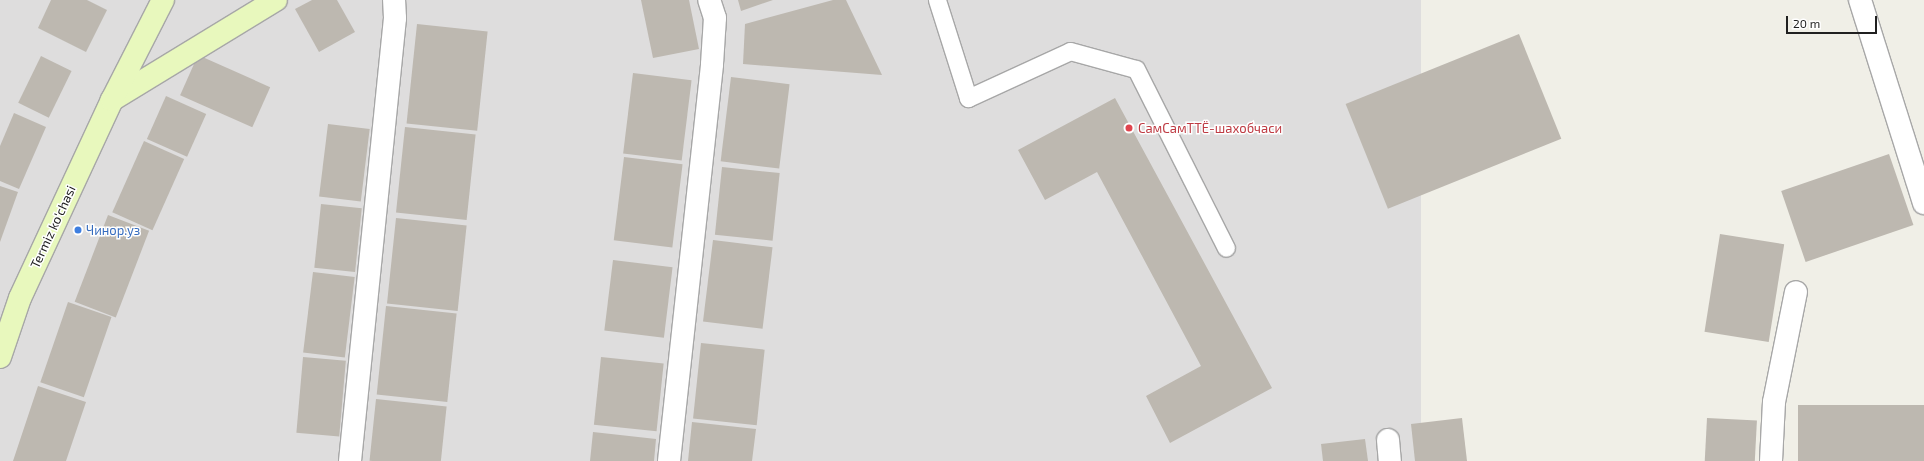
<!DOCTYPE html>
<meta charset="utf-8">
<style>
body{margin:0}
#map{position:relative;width:1924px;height:461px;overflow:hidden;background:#f0efe7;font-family:"Exo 2",sans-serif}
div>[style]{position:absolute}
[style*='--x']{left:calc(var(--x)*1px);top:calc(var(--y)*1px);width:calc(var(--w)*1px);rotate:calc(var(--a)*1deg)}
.residential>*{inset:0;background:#dedddd;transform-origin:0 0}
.building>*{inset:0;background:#bdb8b0;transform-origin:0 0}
.roads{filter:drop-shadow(1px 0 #a7a7a7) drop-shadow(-1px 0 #a7a7a7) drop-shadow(0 1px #a7a7a7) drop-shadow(0 -1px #a7a7a7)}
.lane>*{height:17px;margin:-8.5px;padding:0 8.5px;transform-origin:8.5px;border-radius:8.5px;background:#fff}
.street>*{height:22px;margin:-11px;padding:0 11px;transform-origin:11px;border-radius:11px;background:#fff}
.secondary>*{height:22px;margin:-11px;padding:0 11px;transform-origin:11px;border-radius:11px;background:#e8f8bd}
.dots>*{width:11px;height:11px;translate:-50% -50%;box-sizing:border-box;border:2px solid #fff;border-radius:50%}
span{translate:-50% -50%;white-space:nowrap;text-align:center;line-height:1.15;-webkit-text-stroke:3px #fff;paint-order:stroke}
.health-label{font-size:13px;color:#be3a42}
.left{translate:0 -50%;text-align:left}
.street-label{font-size:13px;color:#202020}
.shop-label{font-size:13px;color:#366cbe}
.scale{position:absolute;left:1786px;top:16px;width:91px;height:18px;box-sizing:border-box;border:2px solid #202020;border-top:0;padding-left:5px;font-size:12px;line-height:14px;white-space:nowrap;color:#202020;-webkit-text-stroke:3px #fff;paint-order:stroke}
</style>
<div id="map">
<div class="residential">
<i style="left:0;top:0;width:1421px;height:461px"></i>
</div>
<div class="building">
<i style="clip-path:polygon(51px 0,87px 0,107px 10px,86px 52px,38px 28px)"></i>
<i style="clip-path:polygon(312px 0,337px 0,355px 32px,319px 52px,295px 9px)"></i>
<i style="clip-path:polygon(641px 0,689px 0,699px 49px,653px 58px)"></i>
<i style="clip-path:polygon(738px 0,773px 0,741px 11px)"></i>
<i style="clip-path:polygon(833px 0,846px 0,882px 75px,743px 64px,745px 24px)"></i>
<i style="left:417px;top:24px;width:71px;height:100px;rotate:6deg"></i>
<i style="left:1519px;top:34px;width:113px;height:187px;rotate:68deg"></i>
<i style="left:198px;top:55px;width:79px;height:44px;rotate:24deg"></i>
<i style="left:41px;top:56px;width:34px;height:52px;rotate:26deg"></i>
<i style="left:633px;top:73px;width:59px;height:81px;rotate:7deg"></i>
<i style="left:731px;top:77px;width:59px;height:85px;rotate:7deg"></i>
<i style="left:166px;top:96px;width:44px;height:47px;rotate:24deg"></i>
<i style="clip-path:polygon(1115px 98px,1272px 388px,1170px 443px,1146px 396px,1201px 366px,1097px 172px,1045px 200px,1018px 150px)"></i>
<i style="clip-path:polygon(14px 113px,46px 127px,19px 189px,0 181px,0 146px)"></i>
<i style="left:328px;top:124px;width:42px;height:73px;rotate:7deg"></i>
<i style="left:405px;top:127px;width:71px;height:86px;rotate:6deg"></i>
<i style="left:144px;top:141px;width:44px;height:78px;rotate:24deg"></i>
<i style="left:1889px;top:154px;width:75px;height:114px;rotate:71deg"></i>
<i style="left:624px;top:157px;width:59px;height:84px;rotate:7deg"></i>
<i style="left:722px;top:167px;width:58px;height:68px;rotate:6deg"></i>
<i style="clip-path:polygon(0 186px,18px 192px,0 242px)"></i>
<i style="left:321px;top:204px;width:41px;height:64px;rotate:6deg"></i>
<i style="left:108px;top:215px;width:44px;height:93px;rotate:21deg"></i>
<i style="left:396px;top:218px;width:71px;height:86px;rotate:6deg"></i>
<i style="left:1720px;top:234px;width:65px;height:99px;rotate:9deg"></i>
<i style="left:713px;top:240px;width:60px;height:82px;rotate:7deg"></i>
<i style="left:613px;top:260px;width:60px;height:71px;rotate:7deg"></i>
<i style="left:313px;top:272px;width:42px;height:81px;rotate:7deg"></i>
<i style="left:68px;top:302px;width:46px;height:85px;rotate:19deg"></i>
<i style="left:386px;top:306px;width:71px;height:89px;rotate:6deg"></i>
<i style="left:701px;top:343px;width:64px;height:76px;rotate:6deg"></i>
<i style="left:303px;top:357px;width:43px;height:76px;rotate:5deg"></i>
<i style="left:601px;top:357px;width:63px;height:68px;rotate:6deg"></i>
<i style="clip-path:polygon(38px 386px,86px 402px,66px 461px,13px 461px)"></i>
<i style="left:376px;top:399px;width:71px;height:62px;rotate:6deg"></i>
<i style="left:1798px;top:405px;width:126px;height:56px"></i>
<i style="clip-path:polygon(1462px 418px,1467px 461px,1415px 461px,1411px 424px)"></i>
<i style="left:1707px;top:418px;width:50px;height:43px;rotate:3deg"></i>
<i style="clip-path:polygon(692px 422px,756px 429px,752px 461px,688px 461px)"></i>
<i style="clip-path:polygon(593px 432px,656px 439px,654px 461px,590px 461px)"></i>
<i style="clip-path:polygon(1365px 439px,1368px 461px,1323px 461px,1321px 444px)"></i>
</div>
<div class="roads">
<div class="lane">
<i style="--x:937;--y:0;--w:103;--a:72.4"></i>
<i style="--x:968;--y:98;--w:112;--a:-24.7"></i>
<i style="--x:1070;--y:51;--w:68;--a:15.3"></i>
<i style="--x:1136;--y:69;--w:200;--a:63.3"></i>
</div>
<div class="street">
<i style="--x:1860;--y:0;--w:213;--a:72.5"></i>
<i style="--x:1388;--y:440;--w:21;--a:85"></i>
<i style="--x:350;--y:461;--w:445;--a:-84.2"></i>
<i style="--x:395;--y:18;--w:18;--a:-93"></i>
<i style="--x:669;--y:461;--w:399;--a:-83.8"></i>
<i style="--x:712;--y:64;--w:46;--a:-86.3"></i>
<i style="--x:715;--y:18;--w:19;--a:-108"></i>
<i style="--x:1771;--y:461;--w:59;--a:-87.1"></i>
<i style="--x:1774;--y:402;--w:112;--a:-78.7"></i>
</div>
<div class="secondary">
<i style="--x:112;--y:100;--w:192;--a:-31.4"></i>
<i style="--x:0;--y:357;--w:62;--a:-71.3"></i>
<i style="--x:20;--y:298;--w:218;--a:-65.1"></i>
<i style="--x:112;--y:100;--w:112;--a:-63"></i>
</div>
</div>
<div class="dots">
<i style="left:1129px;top:128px;background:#e0444e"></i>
<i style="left:78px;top:230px;background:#3f7fe0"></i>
</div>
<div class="health-label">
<span class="left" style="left:1138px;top:128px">СамСамТТЁ-шахобчаси</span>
</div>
<div class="street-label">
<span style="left:53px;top:227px;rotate:-65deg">Termiz ko'chasi</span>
</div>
<div class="shop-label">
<span class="left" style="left:86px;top:230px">Чинор.уз</span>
</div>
<div class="scale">20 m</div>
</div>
